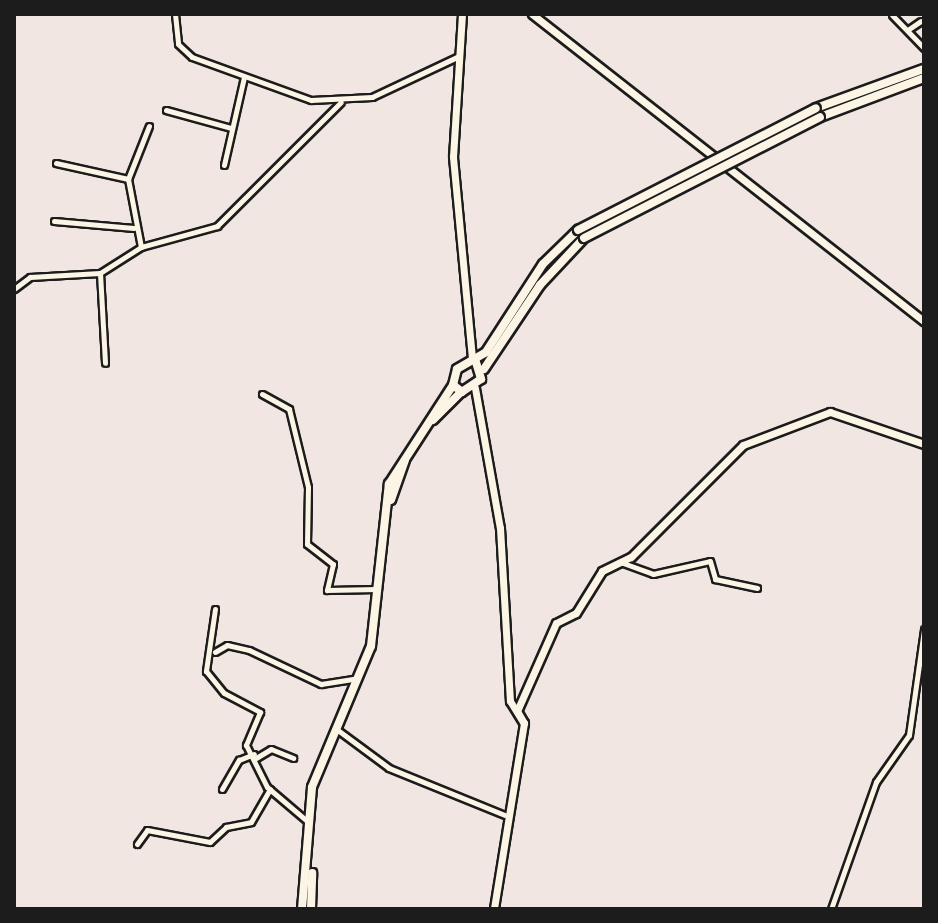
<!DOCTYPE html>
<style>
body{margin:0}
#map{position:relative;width:938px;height:923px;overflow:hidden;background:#f1e6e2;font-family:Dekko,sans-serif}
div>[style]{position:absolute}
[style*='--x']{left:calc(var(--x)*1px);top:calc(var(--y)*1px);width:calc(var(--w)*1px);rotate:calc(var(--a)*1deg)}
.roads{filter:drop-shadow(2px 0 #1c1c1c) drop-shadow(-2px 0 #1c1c1c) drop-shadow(0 2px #1c1c1c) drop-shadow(0 -2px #1c1c1c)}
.street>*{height:5px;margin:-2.5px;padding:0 2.5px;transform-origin:2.5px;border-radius:2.5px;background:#fcf5e5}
.secondary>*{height:7px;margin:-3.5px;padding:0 3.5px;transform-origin:3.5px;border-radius:3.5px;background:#fcf5e5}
.primary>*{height:8px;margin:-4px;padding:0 4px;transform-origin:4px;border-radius:4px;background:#fcf5e5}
.bridges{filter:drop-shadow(2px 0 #1c1c1c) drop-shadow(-2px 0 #1c1c1c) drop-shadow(0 2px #1c1c1c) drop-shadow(0 -2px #1c1c1c)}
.primary-bridge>*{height:8px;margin:-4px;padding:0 4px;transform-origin:4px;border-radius:4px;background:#fcf5e5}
span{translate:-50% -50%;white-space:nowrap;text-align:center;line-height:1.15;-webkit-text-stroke:8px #fcf5e5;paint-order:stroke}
.frame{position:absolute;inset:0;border:16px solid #1c1c1c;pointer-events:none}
</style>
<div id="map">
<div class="roads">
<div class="street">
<i style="--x:175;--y:14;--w:30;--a:84"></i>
<i style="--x:178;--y:44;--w:19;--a:43"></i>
<i style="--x:192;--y:57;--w:127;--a:19.9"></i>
<i style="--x:311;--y:100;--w:61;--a:-2.8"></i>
<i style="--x:372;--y:97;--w:96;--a:-25.2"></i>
<i style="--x:892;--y:15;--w:46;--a:45.9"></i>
<i style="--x:909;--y:29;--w:14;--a:-34"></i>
<i style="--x:166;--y:110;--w:67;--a:15.5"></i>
<i style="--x:56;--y:163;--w:74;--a:12.5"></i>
<i style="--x:224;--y:165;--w:90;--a:-77.2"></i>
<i style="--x:54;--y:221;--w:80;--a:5"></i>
<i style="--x:141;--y:247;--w:69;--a:-100.8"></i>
<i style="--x:128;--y:179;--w:57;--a:-68.4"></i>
<i style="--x:100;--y:273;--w:90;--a:86.8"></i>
<i style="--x:14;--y:289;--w:20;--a:-37"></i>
<i style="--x:30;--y:277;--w:70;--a:-3.3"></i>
<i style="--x:100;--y:273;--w:49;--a:-32.4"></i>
<i style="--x:141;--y:247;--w:79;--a:-15.4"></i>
<i style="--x:217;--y:226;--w:175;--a:-45"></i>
<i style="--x:262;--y:394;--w:31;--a:29"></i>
<i style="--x:289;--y:409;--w:80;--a:76.3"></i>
<i style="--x:308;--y:487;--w:57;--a:91"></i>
<i style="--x:307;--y:544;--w:33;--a:38"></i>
<i style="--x:333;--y:564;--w:27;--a:103"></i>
<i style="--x:327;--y:590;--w:50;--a:-1.1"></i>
<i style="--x:623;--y:563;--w:32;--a:20"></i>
<i style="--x:653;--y:574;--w:58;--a:-12.8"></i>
<i style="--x:710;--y:561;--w:19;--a:74"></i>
<i style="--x:715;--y:579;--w:43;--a:12.1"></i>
<i style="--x:215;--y:609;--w:63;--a:98.3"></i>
<i style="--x:206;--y:671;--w:28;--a:51"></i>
<i style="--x:224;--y:693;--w:41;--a:27.8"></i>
<i style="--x:260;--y:712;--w:36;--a:113"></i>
<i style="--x:246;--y:745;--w:47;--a:63.4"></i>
<i style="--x:267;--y:787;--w:52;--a:40.4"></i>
<i style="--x:215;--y:652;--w:14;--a:-30"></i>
<i style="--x:227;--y:645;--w:23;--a:13"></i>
<i style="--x:249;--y:650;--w:80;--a:25.3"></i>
<i style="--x:321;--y:684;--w:37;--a:-9"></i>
<i style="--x:339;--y:731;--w:62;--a:36.5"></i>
<i style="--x:389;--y:768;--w:125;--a:22.1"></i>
<i style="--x:256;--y:758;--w:17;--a:-31"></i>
<i style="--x:271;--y:749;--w:24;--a:22"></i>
<i style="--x:222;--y:789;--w:34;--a:-60"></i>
<i style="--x:239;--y:760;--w:16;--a:-22"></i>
<i style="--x:137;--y:844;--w:17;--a:-54"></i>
<i style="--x:147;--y:830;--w:64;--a:10.8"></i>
<i style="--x:210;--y:842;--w:22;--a:-43"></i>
<i style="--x:226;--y:827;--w:25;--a:-11"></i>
<i style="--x:251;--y:822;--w:38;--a:-60"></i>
<i style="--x:831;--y:909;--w:135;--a:-70.5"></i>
<i style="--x:876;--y:782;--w:57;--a:-54.9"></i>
<i style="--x:909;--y:735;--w:107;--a:-81.9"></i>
</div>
<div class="secondary">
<i style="--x:462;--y:14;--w:143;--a:93.6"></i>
<i style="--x:453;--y:157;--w:203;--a:84.6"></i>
<i style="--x:532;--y:14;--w:498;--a:38.1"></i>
<i style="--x:475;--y:388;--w:142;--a:79.9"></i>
<i style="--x:500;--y:528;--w:173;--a:86.7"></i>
<i style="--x:510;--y:701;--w:26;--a:58"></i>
<i style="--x:524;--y:723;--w:188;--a:99.2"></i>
<i style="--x:524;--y:723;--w:14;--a:-120"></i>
<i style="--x:517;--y:711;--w:96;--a:-66.1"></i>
<i style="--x:556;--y:623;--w:22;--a:-27"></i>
<i style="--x:576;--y:613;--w:49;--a:-58.2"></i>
<i style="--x:602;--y:571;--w:32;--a:-26"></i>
<i style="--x:631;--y:557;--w:158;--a:-45"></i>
<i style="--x:743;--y:445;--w:93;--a:-20.8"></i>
<i style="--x:830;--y:412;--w:99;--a:18.8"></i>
</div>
<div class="primary">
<i style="--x:816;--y:108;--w:115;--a:-19.9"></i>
<i style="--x:820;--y:117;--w:111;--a:-20.6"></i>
<i style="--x:475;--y:359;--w:21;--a:73"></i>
<i style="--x:481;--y:379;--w:23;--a:146"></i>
<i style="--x:462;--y:392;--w:11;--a:-142"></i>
<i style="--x:453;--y:385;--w:16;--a:-76"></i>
<i style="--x:457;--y:369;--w:34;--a:-30"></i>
<i style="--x:486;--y:352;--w:105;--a:-57.1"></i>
<i style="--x:543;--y:264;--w:49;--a:-44.2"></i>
<i style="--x:484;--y:369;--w:101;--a:-56.3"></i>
<i style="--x:540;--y:285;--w:64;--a:-46.9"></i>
<i style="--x:433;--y:420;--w:40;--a:-45"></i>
<i style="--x:391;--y:500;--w:42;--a:-70.7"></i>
<i style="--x:302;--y:909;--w:122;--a:-85.3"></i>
<i style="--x:312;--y:787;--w:153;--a:-67.3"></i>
<i style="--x:371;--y:646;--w:163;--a:-83.7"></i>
<i style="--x:389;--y:484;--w:118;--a:-57.1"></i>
<i style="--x:311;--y:909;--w:36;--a:-88"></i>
</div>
</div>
<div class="bridges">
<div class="primary-bridge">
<i style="--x:578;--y:230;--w:267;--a:-27.1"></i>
<i style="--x:584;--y:238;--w:265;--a:-27.1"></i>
</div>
</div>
<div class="frame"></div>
</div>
